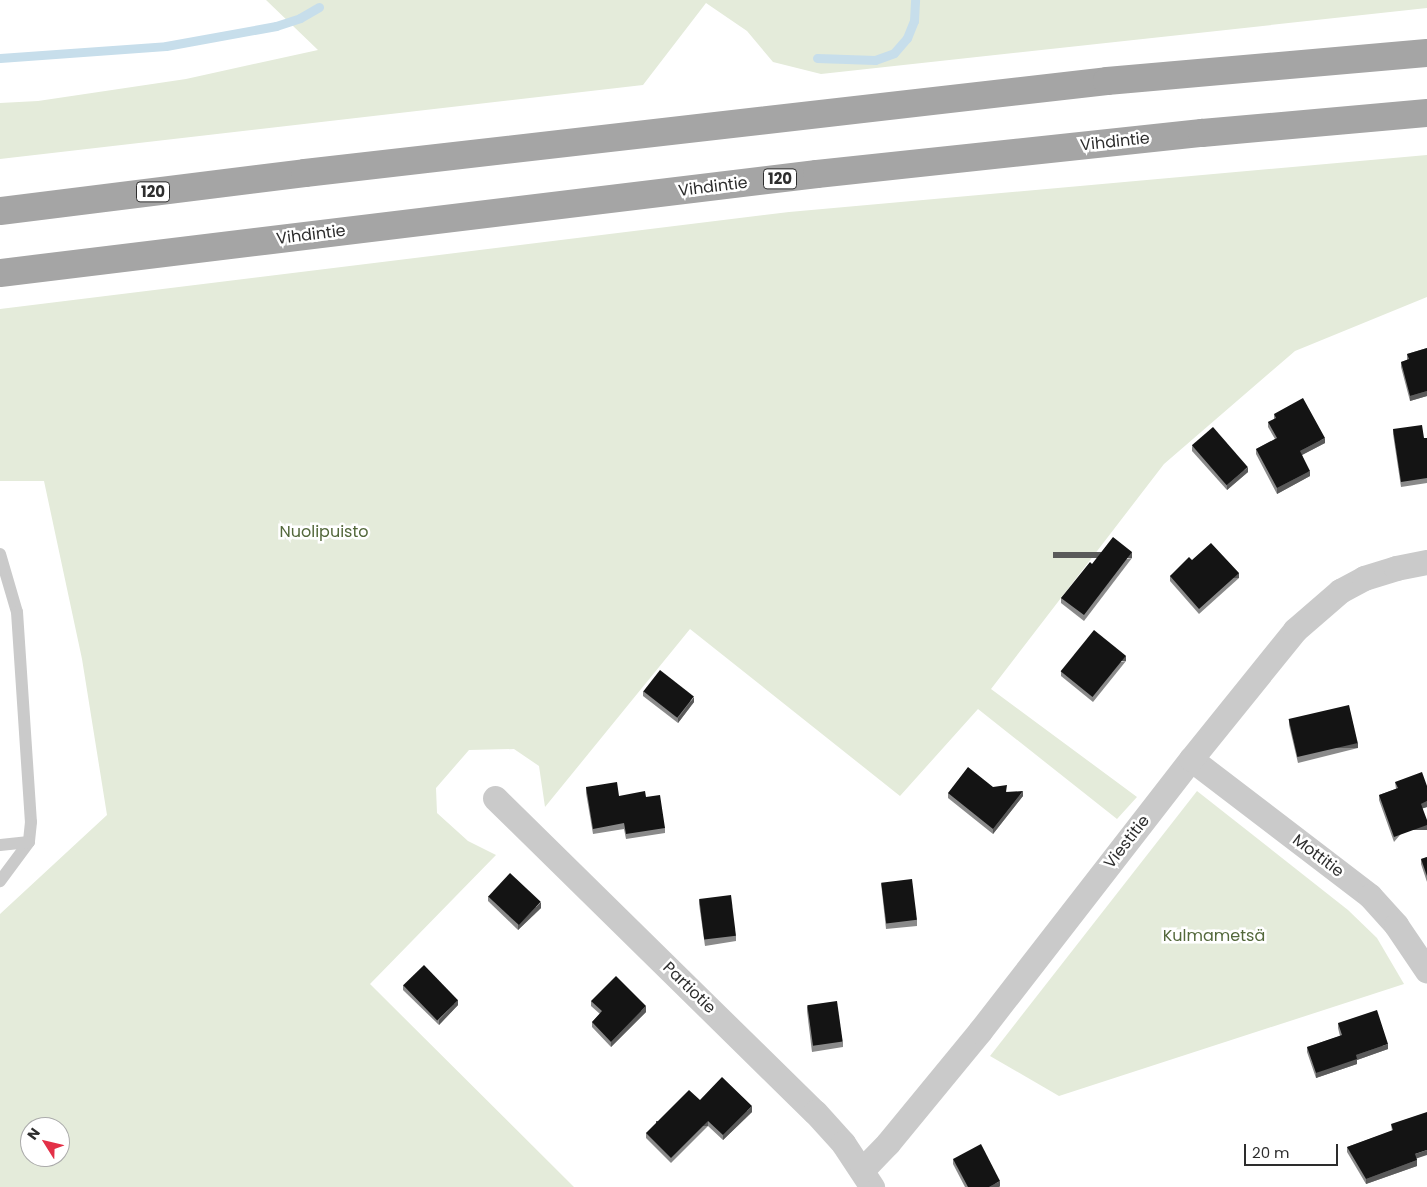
<!DOCTYPE html>
<meta charset="utf-8">
<style>
body{margin:0}
#map{position:relative;width:1427px;height:1187px;overflow:hidden;background:#fff;font-family:Poppins,sans-serif}
div>[style]{position:absolute}
[style*='--x']{left:calc(var(--x)*1px);top:calc(var(--y)*1px);width:calc(var(--w)*1px);rotate:calc(var(--a)*1deg)}
.green>*{inset:0;background:#e4ebda}
.stream>*{height:9px;margin:-4.5px;padding:0 4.5px;transform-origin:4.5px;border-radius:4.5px;background:#c7deeb}
.service>*{height:12px;margin:-6px;padding:0 6px;transform-origin:6px;border-radius:6px;background:#cacaca}
.minor>*{height:25px;margin:-12.5px;padding:0 12.5px;transform-origin:12.5px;border-radius:12.5px;background:#cacaca}
.primary>*{height:28px;margin:-14px;padding:0 14px;transform-origin:14px;border-radius:14px;background:#a5a5a5}
.wall>*{inset:0;background:#8a8a8a}
.shaded-wall>*{inset:0;background:#5a5a5a;transform-origin:0 0}
.building>*{inset:0;background:#141414;transform-origin:0 0}
span{translate:-50% -50%;white-space:nowrap;text-align:center;line-height:1.15;-webkit-text-stroke:5px #fff;paint-order:stroke}
.shield-label span{padding:1px 4px;background:#fff;border:1px solid;border-radius:4px;-webkit-text-stroke-width:0}
.shield-label{font-size:15px;color:#2d2d2d;font-weight:700}
.street-label{font-size:16px;color:#2d2d2d}
.park-label{font-size:16px;color:#53683b}
.north{position:absolute;left:20px;top:1117px;width:50px;height:50px;box-sizing:border-box;background:#fff;border:1px solid #ababab;border-radius:50%;rotate:306deg;font-size:14px;font-weight:700;line-height:20px;text-align:center;color:#2d2d2d}
.north::after{content:'';display:block;margin:auto;width:18px;height:22px;background:#e33047;clip-path:polygon(50% 0,100% 100%,50% 72%,0 100%)}
.scale{position:absolute;left:1244px;top:1144px;width:94px;height:22px;box-sizing:border-box;border:2px solid #2d2d2d;border-top:0;padding-left:6px;font-size:15px;line-height:18px;white-space:nowrap;color:#2d2d2d;-webkit-text-stroke:4px #fff;paint-order:stroke}
</style>
<div id="map">
<div class="green">
<i style="clip-path:polygon(266px 0,1427px 0,1427px 8px,821px 74px,773px 62px,747px 31px,706px 3px,643px 85px,0 159px,0 103px,38px 101px,186px 79px,318px 50px)"></i>
<i style="clip-path:polygon(evenodd,1427px 155px,1427px 297px,1295px 351px,1164px 464px,991px 689px,1137px 797px,1117px 819px,978px 709px,900px 796px,690px 629px,545px 807px,539px 766px,514px 749px,469px 750px,436px 788px,437px 813px,468px 841px,496px 855px,370px 984px,574px 1187px,0 1187px,0 914px,107px 815px,82px 659px,44px 481px,0 481px,0 309px,789px 212px,1427px 155px,30px 1127px,60px 1127px,60px 1157px,30px 1157px,30px 1127px)"></i>
<i style="clip-path:polygon(1197px 791px,1348px 910px,1377px 938px,1404px 984px,1059px 1096px,990px 1056px)"></i>
</div>
<div class="stream">
<i style="--x:0;--y:58;--w:166;--a:-4.1"></i>
<i style="--x:166;--y:46;--w:112;--a:-10.3"></i>
<i style="--x:276;--y:26;--w:25;--a:-18"></i>
<i style="--x:300;--y:18;--w:22;--a:-30"></i>
<i style="--x:817;--y:58;--w:58;--a:2"></i>
<i style="--x:875;--y:60;--w:20;--a:-20"></i>
<i style="--x:894;--y:53;--w:20;--a:-49"></i>
<i style="--x:907;--y:38;--w:18;--a:-68"></i>
<i style="--x:914;--y:21;--w:21;--a:-87"></i>
</div>
<div class="service">
<i style="--x:0;--y:554;--w:60;--a:73.7"></i>
<i style="--x:17;--y:612;--w:210;--a:86.2"></i>
<i style="--x:31;--y:822;--w:20;--a:96"></i>
<i style="--x:29;--y:842;--w:49;--a:126.6"></i>
<i style="--x:0;--y:845;--w:29;--a:-6"></i>
</div>
<div class="minor">
<i style="--x:1191;--y:759;--w:225;--a:37.4"></i>
<i style="--x:1370;--y:896;--w:39;--a:48"></i>
<i style="--x:1396;--y:925;--w:55;--a:56"></i>
<i style="--x:495;--y:798;--w:448;--a:44.5"></i>
<i style="--x:815;--y:1112;--w:42;--a:47.9"></i>
<i style="--x:843;--y:1143;--w:53;--a:56.6"></i>
<i style="--x:862;--y:1170;--w:37;--a:-46"></i>
<i style="--x:888;--y:1143;--w:145;--a:-50.6"></i>
<i style="--x:980;--y:1031;--w:344;--a:-52.2"></i>
<i style="--x:1191;--y:759;--w:166;--a:-51.1"></i>
<i style="--x:1295;--y:630;--w:60;--a:-40.9"></i>
<i style="--x:1340;--y:591;--w:27;--a:-28"></i>
<i style="--x:1364;--y:578;--w:34;--a:-17"></i>
<i style="--x:1396;--y:568;--w:32;--a:-11"></i>
</div>
<div class="primary">
<i style="--x:0;--y:211;--w:307;--a:-7.1"></i>
<i style="--x:305;--y:173;--w:807;--a:-6.54"></i>
<i style="--x:1107;--y:81;--w:321;--a:-5"></i>
<i style="--x:0;--y:273;--w:823;--a:-6.91"></i>
<i style="--x:817;--y:174;--w:387;--a:-6.1"></i>
<i style="--x:1202;--y:133;--w:226;--a:-5.1"></i>
</div>
<div class="wall">
<i style="clip-path:polygon(1427px 348px,1427px 396px,1410px 401px,1401px 367px,1401px 362px,1407px 360px,1407px 354px)"></i>
<i style="clip-path:polygon(1274px 414px,1325px 443px,1302px 455px,1310px 476px,1277px 494px,1256px 454px,1256px 449px,1275px 439px,1268px 427px,1268px 422px,1274px 419px)"></i>
<i style="clip-path:polygon(1393px 429px,1424px 438px,1427px 438px,1427px 483px,1401px 487px,1393px 434px)"></i>
<i style="clip-path:polygon(1192px 446px,1248px 472px,1227px 490px,1192px 451px)"></i>
<i style="clip-path:polygon(1132px 558px,1084px 621px,1061px 603px,1061px 598px,1092px 564px)"></i>
<i style="clip-path:polygon(1192px 560px,1239px 578px,1199px 614px,1170px 581px,1170px 576px)"></i>
<i style="clip-path:polygon(1126px 661px,1093px 702px,1061px 676px,1061px 671px)"></i>
<i style="clip-path:polygon(643px 691px,694px 702px,678px 723px,643px 696px)"></i>
<i style="clip-path:polygon(1289px 720px,1358px 748px,1298px 763px,1289px 725px)"></i>
<i style="clip-path:polygon(1395px 782px,1427px 786px,1427px 807px,1423px 808px,1394px 842px,1379px 800px,1379px 795px,1396px 789px)"></i>
<i style="clip-path:polygon(586px 787px,619px 796px,646px 797px,665px 828px,665px 833px,626px 839px,624px 829px,593px 834px,586px 793px)"></i>
<i style="clip-path:polygon(993px 787px,1007px 792px,1023px 796px,993px 834px,948px 798px,948px 793px)"></i>
<i style="clip-path:polygon(1427px 857px,1427px 882px,1421px 864px,1421px 859px)"></i>
<i style="clip-path:polygon(881px 883px,917px 920px,917px 926px,886px 929px)"></i>
<i style="clip-path:polygon(488px 896px,541px 908px,518px 930px,488px 901px)"></i>
<i style="clip-path:polygon(699px 899px,736px 936px,736px 941px,705px 946px,699px 904px)"></i>
<i style="clip-path:polygon(403px 985px,458px 1005px,439px 1025px,403px 990px)"></i>
<i style="clip-path:polygon(591px 1001px,646px 1012px,611px 1047px,592px 1027px,592px 1022px,600px 1014px,591px 1006px)"></i>
<i style="clip-path:polygon(807px 1006px,843px 1042px,843px 1047px,812px 1052px,807px 1011px)"></i>
<i style="clip-path:polygon(1338px 1023px,1388px 1049px,1357px 1060px,1357px 1064px,1316px 1078px,1307px 1052px,1307px 1047px,1340px 1036px,1338px 1028px)"></i>
<i style="clip-path:polygon(700px 1100px,752px 1112px,723px 1140px,708px 1126px,671px 1163px,646px 1138px,646px 1133px)"></i>
<i style="clip-path:polygon(1391px 1124px,1417px 1159px,1417px 1166px,1366px 1184px,1347px 1152px,1347px 1147px,1392px 1131px)"></i>
<i style="clip-path:polygon(953px 1159px,1000px 1186px,999px 1187px,965px 1187px,953px 1164px)"></i>
</div>
<div class="shaded-wall">
<i style="clip-path:polygon(1427px 391px,1427px 396px,1410px 401px,1410px 396px)"></i>
<i style="clip-path:polygon(1325px 438px,1325px 443px,1300px 456px,1300px 451px)"></i>
<i style="clip-path:polygon(1248px 467px,1248px 472px,1227px 490px,1227px 485px)"></i>
<i style="clip-path:polygon(1310px 471px,1310px 476px,1277px 494px,1277px 488px)"></i>
<i style="left:1132px;top:552px;width:6px;height:79px;rotate:90deg"></i>
<i style="left:1239px;top:573px;width:5px;height:54px;rotate:90deg"></i>
<i style="left:1126px;top:656px;width:5px;height:53px;rotate:90deg"></i>
<i style="clip-path:polygon(694px 697px,694px 702px,678px 723px,678px 718px)"></i>
<i style="left:1358px;top:743px;width:5px;height:62px;rotate:90deg"></i>
<i style="clip-path:polygon(1023px 791px,1023px 796px,993px 834px,993px 829px)"></i>
<i style="clip-path:polygon(1427px 801px,1427px 807px,1421px 809px,1421px 804px)"></i>
<i style="left:1427px;top:825px;width:5px;height:35px;rotate:90deg"></i>
<i style="clip-path:polygon(541px 902px,541px 908px,518px 930px,518px 925px)"></i>
<i style="clip-path:polygon(458px 1000px,458px 1005px,439px 1025px,439px 1020px)"></i>
<i style="clip-path:polygon(646px 1006px,646px 1012px,611px 1047px,611px 1042px)"></i>
<i style="clip-path:polygon(1388px 1044px,1388px 1049px,1357px 1060px,1357px 1064px,1316px 1078px,1316px 1073px,1356px 1055px)"></i>
<i style="clip-path:polygon(752px 1106px,752px 1112px,723px 1140px,723px 1135px)"></i>
<i style="left:708px;top:1121px;width:5px;height:52px;rotate:90deg"></i>
<i style="clip-path:polygon(1427px 1150px,1427px 1155px,1415px 1159px,1415px 1154px)"></i>
<i style="clip-path:polygon(1417px 1160px,1417px 1166px,1366px 1184px,1366px 1179px)"></i>
<i style="clip-path:polygon(1000px 1181px,1000px 1186px,999px 1187px,989px 1187px)"></i>
</div>
<div class="building">
<i style="clip-path:polygon(1427px 348px,1427px 391px,1410px 396px,1401px 362px,1409px 359px,1407px 354px)"></i>
<i style="clip-path:polygon(1303px 398px,1325px 438px,1300px 451px,1310px 471px,1277px 488px,1256px 449px,1277px 438px,1268px 422px,1276px 418px,1274px 414px)"></i>
<i style="clip-path:polygon(1422px 425px,1424px 438px,1427px 438px,1427px 478px,1401px 482px,1393px 429px)"></i>
<i style="left:1213px;top:427px;width:53px;height:28px;rotate:49deg"></i>
<i style="clip-path:polygon(1113px 537px,1132px 552px,1084px 615px,1061px 598px,1090px 562px,1092px 564px)"></i>
<i style="clip-path:polygon(1211px 543px,1239px 573px,1199px 609px,1170px 576px,1189px 557px,1192px 560px)"></i>
<i style="left:1094px;top:630px;width:41px;height:53px;rotate:39deg"></i>
<i style="left:660px;top:670px;width:43px;height:27px;rotate:38deg"></i>
<i style="left:1349px;top:705px;width:39px;height:62px;rotate:77deg"></i>
<i style="clip-path:polygon(968px 767px,993px 787px,1007px 785px,1006px 792px,1023px 791px,993px 829px,948px 793px)"></i>
<i style="clip-path:polygon(1422px 772px,1427px 786px,1427px 801px,1421px 804px,1427px 820px,1427px 825px,1394px 837px,1379px 795px,1398px 788px,1395px 782px)"></i>
<i style="clip-path:polygon(617px 782px,619px 796px,645px 791px,646px 797px,660px 795px,665px 828px,626px 834px,624px 823px,593px 829px,586px 787px)"></i>
<i style="clip-path:polygon(1427px 857px,1427px 876px,1421px 859px)"></i>
<i style="left:510px;top:873px;width:42px;height:32px;rotate:43deg"></i>
<i style="left:912px;top:879px;width:41px;height:31px;rotate:83deg"></i>
<i style="left:731px;top:895px;width:41px;height:32px;rotate:83deg"></i>
<i style="left:424px;top:965px;width:49px;height:29px;rotate:46deg"></i>
<i style="clip-path:polygon(616px 976px,646px 1006px,611px 1042px,592px 1022px,602px 1011px,591px 1001px)"></i>
<i style="left:837px;top:1001px;width:41px;height:30px;rotate:82deg"></i>
<i style="clip-path:polygon(1377px 1010px,1388px 1044px,1356px 1055px,1357px 1059px,1316px 1073px,1307px 1047px,1342px 1035px,1338px 1023px)"></i>
<i style="clip-path:polygon(722px 1077px,752px 1106px,723px 1135px,708px 1121px,671px 1158px,646px 1133px,689px 1090px,700px 1100px)"></i>
<i style="clip-path:polygon(1427px 1112px,1427px 1150px,1415px 1154px,1417px 1160px,1366px 1179px,1347px 1147px,1393px 1130px,1391px 1124px)"></i>
<i style="clip-path:polygon(981px 1144px,1000px 1181px,989px 1187px,968px 1187px,953px 1159px)"></i>
</div>
<div class="shield-label">
<span style="left:780px;top:179px">120</span>
<span style="left:153px;top:192px">120</span>
</div>
<div class="street-label">
<span style="left:1115px;top:142px;rotate:-6deg">Vihdintie</span>
<span style="left:713px;top:187px;rotate:-7deg">Vihdintie</span>
<span style="left:311px;top:235px;rotate:-7deg">Vihdintie</span>
<span style="left:1127px;top:842px;rotate:-52deg">Viestitie</span>
<span style="left:1318px;top:856px;rotate:37deg">Mottitie</span>
<span style="left:689px;top:988px;rotate:44deg">Partiotie</span>
</div>
<div class="park-label">
<span style="left:324px;top:532px">Nuolipuisto</span>
<span style="left:1214px;top:936px">Kulmametsä</span>
</div>
<div class="north">N</div>
<div class="scale">20 m</div>
</div>
